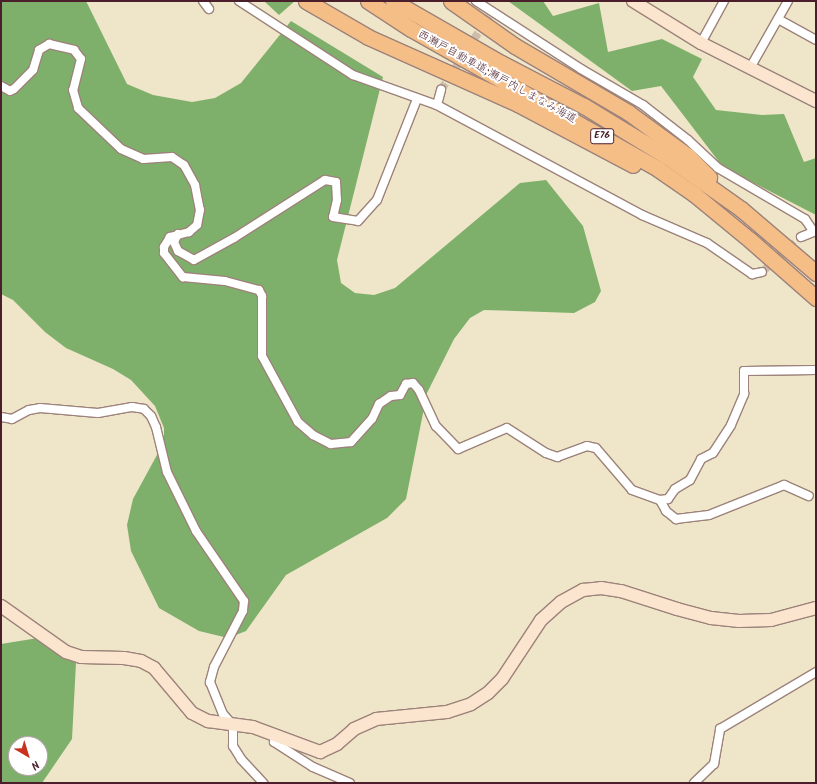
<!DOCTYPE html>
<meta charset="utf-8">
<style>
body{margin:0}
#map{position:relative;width:817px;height:784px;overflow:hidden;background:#efe5c8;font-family:Kalam,"Klee One",sans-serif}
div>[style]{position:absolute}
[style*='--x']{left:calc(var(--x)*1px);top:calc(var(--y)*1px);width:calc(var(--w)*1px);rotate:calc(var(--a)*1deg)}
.forest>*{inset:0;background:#7fb06b}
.street-tunnel>*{height:8px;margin-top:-4px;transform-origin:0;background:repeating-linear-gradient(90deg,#cebda9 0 8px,transparent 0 12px)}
.roads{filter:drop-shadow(1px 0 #9c827a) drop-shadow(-1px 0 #9c827a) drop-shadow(0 1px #9c827a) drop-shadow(0 -1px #9c827a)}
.street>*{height:8px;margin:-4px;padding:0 4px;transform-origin:4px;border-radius:4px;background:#fff}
.secondary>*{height:12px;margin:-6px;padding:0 6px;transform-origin:6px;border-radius:6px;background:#fbe5cf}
.highway>*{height:15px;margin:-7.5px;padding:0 7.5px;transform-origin:7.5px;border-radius:7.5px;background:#f6be87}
span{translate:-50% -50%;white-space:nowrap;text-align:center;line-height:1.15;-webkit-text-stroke:4px #fff;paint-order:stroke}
.shield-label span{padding:1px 3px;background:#fff;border:1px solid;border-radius:3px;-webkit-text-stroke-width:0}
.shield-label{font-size:10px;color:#4a1f2b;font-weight:700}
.street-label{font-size:11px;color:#4a1f2b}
.frame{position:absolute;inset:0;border:2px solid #4a1f2b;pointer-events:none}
.north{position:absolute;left:8px;top:736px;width:40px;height:40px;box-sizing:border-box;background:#fff;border:1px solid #b7a5aa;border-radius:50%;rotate:142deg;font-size:11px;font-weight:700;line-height:16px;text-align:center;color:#4a1f2b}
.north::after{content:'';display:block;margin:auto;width:14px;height:18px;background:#c8321e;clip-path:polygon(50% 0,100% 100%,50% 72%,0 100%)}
</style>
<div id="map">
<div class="forest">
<i style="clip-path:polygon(1px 1px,86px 1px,127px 84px,153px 95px,192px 102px,215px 98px,241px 83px,291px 21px,383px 77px,337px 260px,341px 283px,355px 293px,374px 295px,395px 288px,520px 183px,546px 180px,583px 226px,601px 291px,595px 302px,574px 313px,484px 310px,470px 318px,454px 339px,427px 393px,406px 499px,387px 518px,286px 575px,246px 631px,228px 638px,199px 631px,159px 608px,131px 551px,127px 525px,133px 499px,164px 442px,164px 428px,155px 406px,131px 380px,113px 369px,66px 348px,45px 332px,13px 300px,1px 294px)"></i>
<i style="clip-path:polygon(264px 1px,295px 1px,279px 15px)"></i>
<i style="clip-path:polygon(508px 1px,543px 1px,553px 16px,599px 3px,608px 52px,662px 39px,702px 59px,693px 77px,716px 110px,762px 115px,784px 114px,804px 162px,816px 158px,816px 215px,723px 167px,661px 86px,632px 91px)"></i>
<i style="clip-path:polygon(evenodd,38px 638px,76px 663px,72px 739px,42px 783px,1px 783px,1px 644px,38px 638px,16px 744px,40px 744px,40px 768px,16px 768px,16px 744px)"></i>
</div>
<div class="street-tunnel">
<i style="--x:441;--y:90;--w:88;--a:-57"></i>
<i style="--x:762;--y:272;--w:52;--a:-41.9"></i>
</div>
<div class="roads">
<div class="street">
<i style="--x:203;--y:1;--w:10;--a:53"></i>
<i style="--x:239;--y:1;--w:136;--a:33"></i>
<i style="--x:353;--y:75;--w:89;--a:19.7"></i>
<i style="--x:437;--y:105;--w:233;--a:28.2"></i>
<i style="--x:642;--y:215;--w:71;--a:23.3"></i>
<i style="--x:707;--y:243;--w:55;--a:34.6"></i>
<i style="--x:752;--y:274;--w:10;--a:-11"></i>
<i style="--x:476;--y:1;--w:125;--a:32.9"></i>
<i style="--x:581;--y:69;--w:72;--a:30.1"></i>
<i style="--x:643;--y:105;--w:57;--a:37.9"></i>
<i style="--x:688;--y:140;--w:41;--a:43"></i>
<i style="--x:718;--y:168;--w:101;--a:30.4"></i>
<i style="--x:805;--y:219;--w:14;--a:56"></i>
<i style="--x:778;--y:19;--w:43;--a:28.9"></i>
<i style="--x:701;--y:43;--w:48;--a:-61.3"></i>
<i style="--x:750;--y:68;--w:77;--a:-60.4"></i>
<i style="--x:1;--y:86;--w:10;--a:29"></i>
<i style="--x:10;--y:91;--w:4;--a:-27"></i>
<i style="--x:14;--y:89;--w:27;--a:-45"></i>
<i style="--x:33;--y:70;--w:21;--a:-73"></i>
<i style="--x:39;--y:50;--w:12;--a:-31"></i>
<i style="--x:49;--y:44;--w:26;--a:13"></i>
<i style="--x:74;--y:50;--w:11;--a:52"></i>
<i style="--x:81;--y:59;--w:32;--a:104"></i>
<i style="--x:73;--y:90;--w:19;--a:74"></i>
<i style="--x:78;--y:108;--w:59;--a:43.6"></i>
<i style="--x:121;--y:149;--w:24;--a:24"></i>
<i style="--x:143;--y:159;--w:29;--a:-4"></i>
<i style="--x:172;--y:157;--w:14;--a:34"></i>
<i style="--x:184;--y:165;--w:23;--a:61"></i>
<i style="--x:195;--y:185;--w:25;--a:79"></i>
<i style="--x:200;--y:210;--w:15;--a:101"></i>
<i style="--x:197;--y:225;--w:11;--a:139"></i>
<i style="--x:189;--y:232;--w:20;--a:165"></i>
<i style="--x:170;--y:237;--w:12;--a:121"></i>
<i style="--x:164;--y:247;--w:6;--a:90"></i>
<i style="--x:164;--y:253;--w:31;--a:52"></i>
<i style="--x:183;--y:277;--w:42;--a:5.4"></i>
<i style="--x:225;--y:281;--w:35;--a:15"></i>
<i style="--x:259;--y:290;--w:7;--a:63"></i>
<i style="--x:262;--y:296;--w:60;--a:90"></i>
<i style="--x:262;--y:356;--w:75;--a:61.4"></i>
<i style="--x:298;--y:422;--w:20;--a:41"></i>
<i style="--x:313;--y:435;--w:20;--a:27"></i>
<i style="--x:331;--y:444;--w:20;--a:-6"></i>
<i style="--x:351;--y:442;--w:31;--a:-48"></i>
<i style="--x:372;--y:419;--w:17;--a:-65"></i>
<i style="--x:379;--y:404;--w:14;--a:-34"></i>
<i style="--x:391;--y:396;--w:9;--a:-6"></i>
<i style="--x:400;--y:395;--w:13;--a:-61"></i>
<i style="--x:406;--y:384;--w:7;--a:-8"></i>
<i style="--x:413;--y:383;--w:9;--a:49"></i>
<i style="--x:419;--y:390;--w:40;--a:65"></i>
<i style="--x:436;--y:426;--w:32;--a:46"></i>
<i style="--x:458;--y:449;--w:53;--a:-23.2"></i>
<i style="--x:507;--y:428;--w:46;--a:32.7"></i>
<i style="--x:546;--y:453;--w:12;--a:20"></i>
<i style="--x:557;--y:457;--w:32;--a:-20"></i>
<i style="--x:587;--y:446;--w:9;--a:13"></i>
<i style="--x:596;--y:448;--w:55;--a:49.4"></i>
<i style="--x:632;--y:490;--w:30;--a:20"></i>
<i style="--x:660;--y:500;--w:13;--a:61"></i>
<i style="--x:666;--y:511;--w:13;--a:39"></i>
<i style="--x:676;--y:519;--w:33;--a:-7"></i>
<i style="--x:709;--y:515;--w:81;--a:-21.8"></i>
<i style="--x:784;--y:485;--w:27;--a:24"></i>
<i style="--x:437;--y:105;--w:16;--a:-75"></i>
<i style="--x:178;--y:234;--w:9;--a:117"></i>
<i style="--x:174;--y:242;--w:10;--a:66"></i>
<i style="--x:178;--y:251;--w:18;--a:29"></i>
<i style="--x:194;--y:260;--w:46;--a:-28.8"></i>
<i style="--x:234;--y:238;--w:108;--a:-32.5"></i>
<i style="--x:325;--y:180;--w:11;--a:10"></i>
<i style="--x:336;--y:182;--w:18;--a:87"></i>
<i style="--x:337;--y:200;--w:17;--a:103"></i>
<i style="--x:333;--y:217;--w:25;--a:9"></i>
<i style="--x:358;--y:221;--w:28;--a:-48"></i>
<i style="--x:377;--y:200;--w:109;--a:-68.4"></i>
<i style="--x:801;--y:237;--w:16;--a:-22"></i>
<i style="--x:1;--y:417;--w:11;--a:10"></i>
<i style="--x:12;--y:419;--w:19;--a:-28"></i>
<i style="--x:29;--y:410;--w:11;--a:-10"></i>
<i style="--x:40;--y:408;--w:58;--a:4.9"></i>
<i style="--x:98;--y:413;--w:35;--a:-10"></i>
<i style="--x:132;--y:407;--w:12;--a:9"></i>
<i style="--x:144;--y:409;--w:10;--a:45"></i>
<i style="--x:151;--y:416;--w:12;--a:66"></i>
<i style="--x:156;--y:427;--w:46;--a:76.3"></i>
<i style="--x:167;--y:472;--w:66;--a:63.8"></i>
<i style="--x:196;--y:531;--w:85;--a:55.6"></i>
<i style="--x:244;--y:601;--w:10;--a:96"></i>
<i style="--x:243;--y:611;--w:63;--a:117.4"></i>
<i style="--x:214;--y:667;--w:16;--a:105"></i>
<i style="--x:210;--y:682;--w:35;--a:68"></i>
<i style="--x:223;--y:714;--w:15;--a:48"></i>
<i style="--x:233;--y:725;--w:21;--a:90"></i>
<i style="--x:233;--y:746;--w:15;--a:58"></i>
<i style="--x:241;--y:759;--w:33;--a:47"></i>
<i style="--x:660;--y:500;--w:8;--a:-7"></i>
<i style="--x:668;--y:499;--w:12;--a:-55"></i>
<i style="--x:675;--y:489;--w:17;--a:-31"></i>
<i style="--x:690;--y:480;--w:24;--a:-62"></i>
<i style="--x:701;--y:459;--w:13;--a:-27"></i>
<i style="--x:713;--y:453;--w:33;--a:-57"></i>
<i style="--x:731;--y:425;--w:34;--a:-67"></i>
<i style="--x:744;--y:394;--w:23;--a:-90"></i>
<i style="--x:744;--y:371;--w:72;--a:-0.8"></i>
<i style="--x:275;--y:735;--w:7;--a:98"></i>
<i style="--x:274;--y:742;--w:46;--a:32.7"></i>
<i style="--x:313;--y:767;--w:40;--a:23.4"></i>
<i style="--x:694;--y:783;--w:28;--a:-44"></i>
<i style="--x:714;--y:764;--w:36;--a:-80"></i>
<i style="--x:720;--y:729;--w:112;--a:-30.7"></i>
</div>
<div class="secondary">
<i style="--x:633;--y:1;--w:80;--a:31.7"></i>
<i style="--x:701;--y:43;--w:129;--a:26.8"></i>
<i style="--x:1;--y:606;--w:80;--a:35.3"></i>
<i style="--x:66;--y:652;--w:16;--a:18"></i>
<i style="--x:81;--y:657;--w:43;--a:1.3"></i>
<i style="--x:124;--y:658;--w:17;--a:10"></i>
<i style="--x:141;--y:661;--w:15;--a:28"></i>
<i style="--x:154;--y:668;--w:59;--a:49.8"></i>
<i style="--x:192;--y:713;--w:18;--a:27"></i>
<i style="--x:208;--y:721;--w:45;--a:7.6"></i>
<i style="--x:253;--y:727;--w:72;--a:20.5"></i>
<i style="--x:320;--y:752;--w:19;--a:-25"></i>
<i style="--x:337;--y:744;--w:23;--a:-41"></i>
<i style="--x:354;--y:729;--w:24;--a:-24"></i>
<i style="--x:376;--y:719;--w:71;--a:-5.6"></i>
<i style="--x:447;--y:712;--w:25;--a:-18"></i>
<i style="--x:471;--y:704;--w:20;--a:-33"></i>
<i style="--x:488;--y:693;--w:20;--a:-45"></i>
<i style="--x:502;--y:679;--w:71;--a:-56.5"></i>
<i style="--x:541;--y:620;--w:27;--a:-42"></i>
<i style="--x:561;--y:602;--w:25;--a:-29"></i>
<i style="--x:583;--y:590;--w:18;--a:-6"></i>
<i style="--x:601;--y:588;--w:20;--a:9"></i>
<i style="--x:621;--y:591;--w:59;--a:17.8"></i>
<i style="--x:677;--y:609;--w:35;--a:15"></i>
<i style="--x:711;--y:618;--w:28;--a:6"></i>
<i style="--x:739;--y:621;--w:32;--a:-2"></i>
<i style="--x:771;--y:620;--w:47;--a:-14.9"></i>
</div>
<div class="highway">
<i style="--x:306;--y:1;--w:72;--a:30.1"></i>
<i style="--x:368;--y:37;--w:164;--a:24.1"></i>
<i style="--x:518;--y:104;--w:130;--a:27.9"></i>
<i style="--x:368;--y:1;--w:51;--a:33.1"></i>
<i style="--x:411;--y:29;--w:284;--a:29.5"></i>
<i style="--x:658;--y:169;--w:44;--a:34.8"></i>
<i style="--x:694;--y:194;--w:72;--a:39.4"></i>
<i style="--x:750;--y:240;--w:88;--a:41.3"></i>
<i style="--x:393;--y:1;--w:125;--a:29.9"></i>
<i style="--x:501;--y:63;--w:93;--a:27.4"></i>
<i style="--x:584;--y:106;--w:96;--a:31.4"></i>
<i style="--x:666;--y:156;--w:92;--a:35.2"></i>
<i style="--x:741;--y:209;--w:99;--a:40.5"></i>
<i style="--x:451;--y:1;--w:78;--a:35.1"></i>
<i style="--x:515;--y:46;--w:132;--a:30.4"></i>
<i style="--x:629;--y:113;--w:73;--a:36.1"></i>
<i style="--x:688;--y:156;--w:30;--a:45"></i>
</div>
</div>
<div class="shield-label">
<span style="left:602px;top:136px">E76</span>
</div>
<div class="street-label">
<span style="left:497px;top:77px;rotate:29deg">西瀬戸自動車道;瀬戸内しまなみ海道</span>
</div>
<div class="frame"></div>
<div class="north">N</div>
</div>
